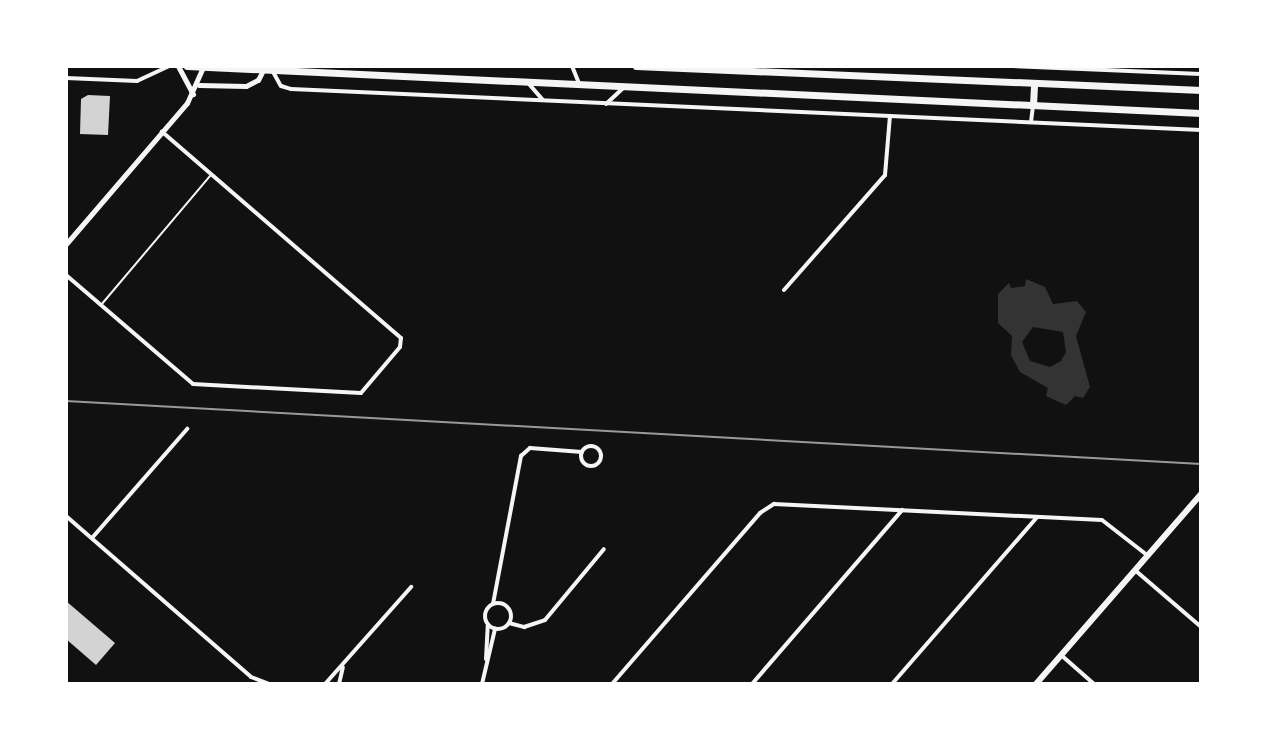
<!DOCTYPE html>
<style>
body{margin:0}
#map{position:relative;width:1267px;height:750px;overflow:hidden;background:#111;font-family:Ubuntu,sans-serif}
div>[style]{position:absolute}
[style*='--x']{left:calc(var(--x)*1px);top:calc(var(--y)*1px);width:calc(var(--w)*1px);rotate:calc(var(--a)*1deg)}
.water>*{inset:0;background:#333}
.building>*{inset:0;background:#d3d3d3}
.service>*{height:2px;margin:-1px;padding:0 1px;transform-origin:1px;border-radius:1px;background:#f5f5f5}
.minor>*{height:4px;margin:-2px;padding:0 2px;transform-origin:2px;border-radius:2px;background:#f5f5f5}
.minor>.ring{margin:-2px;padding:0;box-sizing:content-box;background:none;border:4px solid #f5f5f5;border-radius:50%}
.tertiary>*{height:5px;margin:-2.5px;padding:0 2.5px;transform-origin:2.5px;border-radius:2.5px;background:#f5f5f5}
.secondary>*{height:6px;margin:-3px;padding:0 3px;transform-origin:3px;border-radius:3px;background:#f5f5f5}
.trunk>*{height:7px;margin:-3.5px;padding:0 3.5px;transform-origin:3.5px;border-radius:3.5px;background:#f5f5f5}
.rail>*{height:2px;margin:-1px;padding:0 1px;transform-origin:1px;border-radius:1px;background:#9a9a9a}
span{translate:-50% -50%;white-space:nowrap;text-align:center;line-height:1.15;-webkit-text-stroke:8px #fff;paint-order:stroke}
.frame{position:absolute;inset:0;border:68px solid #fff;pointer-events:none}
</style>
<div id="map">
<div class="water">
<i style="clip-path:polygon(evenodd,1026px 279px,1045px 287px,1053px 304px,1077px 301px,1086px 312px,1076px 336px,1090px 387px,1083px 398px,1075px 396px,1066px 405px,1046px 396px,1048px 388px,1020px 372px,1011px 355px,1012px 336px,998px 323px,998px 294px,1009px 283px,1011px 288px,1025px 286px,1026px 279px,1033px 327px,1063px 332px,1066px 352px,1061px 361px,1050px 367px,1030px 361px,1022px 342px,1033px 327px)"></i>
</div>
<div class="building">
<i style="clip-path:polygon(88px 95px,110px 96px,108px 135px,80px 134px,81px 99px)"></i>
<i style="clip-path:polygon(66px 601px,115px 643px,96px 665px,66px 639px)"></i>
</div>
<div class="service">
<i style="--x:101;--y:305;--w:170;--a:-49.8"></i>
</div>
<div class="minor">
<i style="--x:572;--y:66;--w:18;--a:68"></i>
<i style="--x:1012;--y:66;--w:189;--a:2.4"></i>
<i style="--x:272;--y:70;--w:18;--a:61"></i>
<i style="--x:281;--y:86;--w:10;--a:17"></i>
<i style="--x:291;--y:89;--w:911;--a:2.58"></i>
<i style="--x:66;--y:78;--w:71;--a:2.4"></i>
<i style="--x:137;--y:81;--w:35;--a:-25"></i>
<i style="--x:529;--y:84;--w:21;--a:49"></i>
<i style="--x:606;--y:104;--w:25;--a:-43"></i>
<i style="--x:1031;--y:122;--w:17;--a:-83"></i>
<i style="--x:66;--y:275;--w:167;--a:40.6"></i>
<i style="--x:193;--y:384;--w:168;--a:3.1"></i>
<i style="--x:361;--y:393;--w:60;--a:-49.7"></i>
<i style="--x:400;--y:347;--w:9;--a:-84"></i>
<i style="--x:401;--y:338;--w:316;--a:-139.2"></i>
<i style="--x:784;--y:290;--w:153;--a:-48.7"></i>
<i style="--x:885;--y:175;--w:59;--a:-85.2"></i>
<i class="ring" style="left:581px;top:446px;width:16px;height:16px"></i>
<i style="--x:66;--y:516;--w:245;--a:41"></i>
<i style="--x:251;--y:677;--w:19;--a:21"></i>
<i style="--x:92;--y:538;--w:145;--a:-48.9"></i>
<i style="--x:1136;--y:571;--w:86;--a:40.7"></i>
<i class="ring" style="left:485px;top:603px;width:22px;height:22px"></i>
<i style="--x:493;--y:604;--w:151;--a:-79.3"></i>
<i style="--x:521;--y:456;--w:12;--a:-42"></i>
<i style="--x:530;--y:448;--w:52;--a:4.4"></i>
<i style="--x:509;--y:623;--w:16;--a:15"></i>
<i style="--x:524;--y:627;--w:22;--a:-18"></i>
<i style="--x:545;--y:620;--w:92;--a:-50.3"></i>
<i style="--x:1061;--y:655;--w:44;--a:41.3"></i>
<i style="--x:486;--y:659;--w:34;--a:-87"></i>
<i style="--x:325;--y:684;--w:130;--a:-48.4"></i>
<i style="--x:339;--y:684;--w:17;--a:-77"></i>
<i style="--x:482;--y:684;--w:57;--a:-76.7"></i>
<i style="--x:612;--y:684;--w:226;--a:-49.1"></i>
<i style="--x:760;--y:513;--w:17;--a:-33"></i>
<i style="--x:774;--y:504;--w:328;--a:2.8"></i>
<i style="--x:1102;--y:520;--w:57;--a:37.9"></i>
<i style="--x:752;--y:684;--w:230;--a:-49.2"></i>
<i style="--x:892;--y:684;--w:221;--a:-49"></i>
</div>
<div class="tertiary">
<i style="--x:178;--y:66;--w:32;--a:62"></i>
<i style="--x:199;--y:85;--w:47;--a:1.2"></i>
<i style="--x:246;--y:86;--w:13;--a:-27"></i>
<i style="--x:258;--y:80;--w:11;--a:-63"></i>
<i style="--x:66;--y:244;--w:186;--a:-49.4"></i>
<i style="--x:187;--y:103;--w:39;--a:-66"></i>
</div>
<div class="secondary">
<i style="--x:1036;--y:684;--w:252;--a:-49"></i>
</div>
<div class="trunk">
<i style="--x:187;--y:66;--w:1015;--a:2.65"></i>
<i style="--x:636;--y:66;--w:566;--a:2.43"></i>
<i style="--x:1033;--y:105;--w:21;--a:-87"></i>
</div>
<div class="rail">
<i style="--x:66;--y:401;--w:1137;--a:3.18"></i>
</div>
<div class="frame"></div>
</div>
